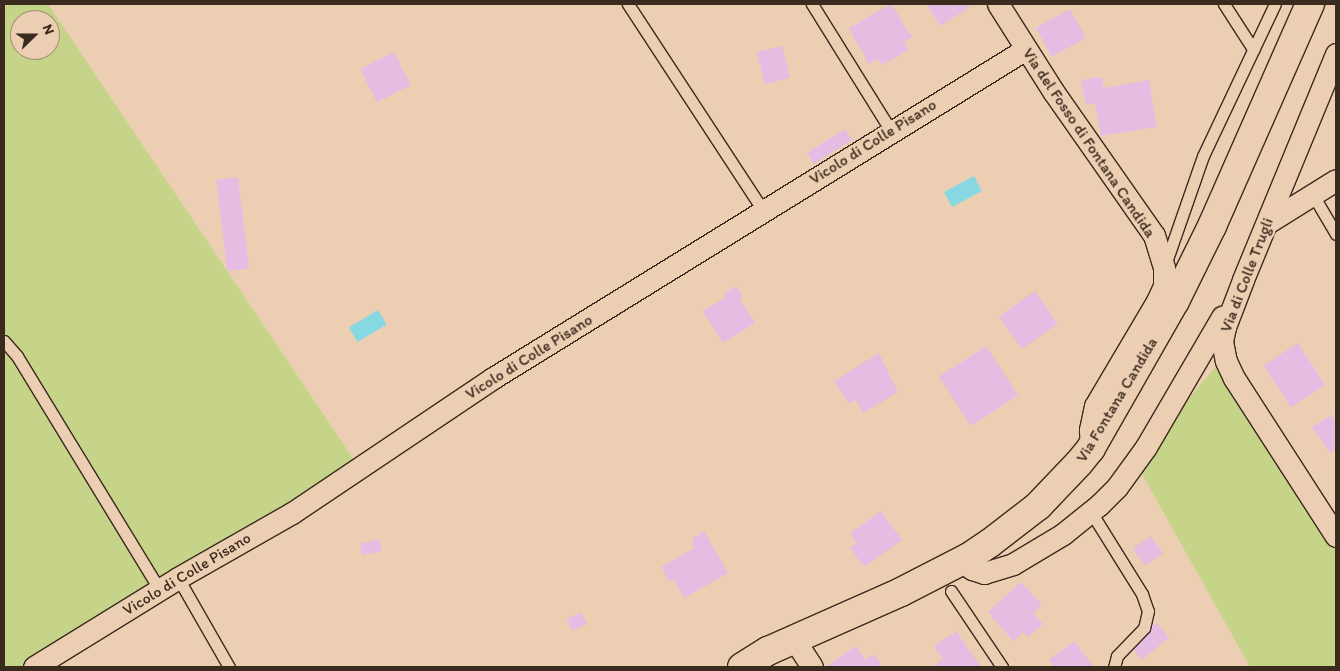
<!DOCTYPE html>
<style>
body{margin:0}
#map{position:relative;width:1340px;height:671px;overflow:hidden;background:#eccfb3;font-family:Itim,sans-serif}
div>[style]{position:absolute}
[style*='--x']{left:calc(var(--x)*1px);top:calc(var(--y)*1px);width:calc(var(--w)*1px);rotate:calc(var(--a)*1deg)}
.green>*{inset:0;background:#c5d488}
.water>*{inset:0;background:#88d8e3;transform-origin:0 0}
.building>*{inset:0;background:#e5bce2;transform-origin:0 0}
.roads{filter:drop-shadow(1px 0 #3b2a1e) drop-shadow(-1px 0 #3b2a1e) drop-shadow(0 1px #3b2a1e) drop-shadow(0 -1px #3b2a1e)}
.service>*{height:11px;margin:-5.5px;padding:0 5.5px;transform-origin:5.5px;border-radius:5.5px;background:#eccfb3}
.minor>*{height:21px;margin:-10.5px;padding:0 10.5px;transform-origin:10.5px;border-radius:10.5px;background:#eccfb3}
.secondary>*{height:28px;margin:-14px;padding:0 14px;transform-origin:14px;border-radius:14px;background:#eccfb3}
span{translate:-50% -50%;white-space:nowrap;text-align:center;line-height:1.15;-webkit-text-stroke:5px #eccfb3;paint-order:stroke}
.street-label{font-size:16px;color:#3b2a1e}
.frame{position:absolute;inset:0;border:5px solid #3b2a1e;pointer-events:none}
.north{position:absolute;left:10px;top:10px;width:50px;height:50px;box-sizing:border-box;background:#eccfb3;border:1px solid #a58d77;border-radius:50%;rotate:68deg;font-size:14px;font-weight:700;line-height:20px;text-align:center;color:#3b2a1e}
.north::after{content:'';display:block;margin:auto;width:18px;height:22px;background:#3b2a1e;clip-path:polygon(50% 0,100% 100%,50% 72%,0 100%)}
</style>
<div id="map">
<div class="green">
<i style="clip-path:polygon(evenodd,4px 4px,48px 4px,356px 463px,25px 667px,4px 667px,4px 4px,20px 20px,50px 20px,50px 50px,20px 50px,20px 20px)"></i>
<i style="clip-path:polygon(1225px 355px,1336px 536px,1336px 667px,1250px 667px,1136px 463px)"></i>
</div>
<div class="water">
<i style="left:974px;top:176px;width:17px;height:34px;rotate:62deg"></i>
<i style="left:378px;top:310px;width:17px;height:34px;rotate:59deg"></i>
</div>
<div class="building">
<i style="clip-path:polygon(891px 4px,912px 37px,904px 42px,909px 50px,882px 65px,878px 59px,869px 64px,849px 28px)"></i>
<i style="clip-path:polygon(926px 4px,968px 4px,970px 7px,940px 26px)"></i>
<i style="left:1070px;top:9px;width:33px;height:39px;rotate:61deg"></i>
<i style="left:782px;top:46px;width:33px;height:26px;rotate:76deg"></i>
<i style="left:394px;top:52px;width:37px;height:38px;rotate:63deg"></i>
<i style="clip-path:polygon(1102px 77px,1104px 88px,1149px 80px,1157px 127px,1101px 136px,1095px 103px,1086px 105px,1081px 80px)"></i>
<i style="left:845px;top:129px;width:13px;height:45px;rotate:58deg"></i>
<i style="left:238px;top:177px;width:92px;height:22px;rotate:83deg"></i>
<i style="clip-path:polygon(736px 286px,743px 297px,740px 299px,755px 323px,723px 343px,703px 311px,725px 298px,723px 294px)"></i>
<i style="left:1035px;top:291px;width:40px;height:44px;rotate:55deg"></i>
<i style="left:1298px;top:343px;width:50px;height:41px;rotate:57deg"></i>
<i style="left:986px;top:346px;width:59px;height:56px;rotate:57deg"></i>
<i style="clip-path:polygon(879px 353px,898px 392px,863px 413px,856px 400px,849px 404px,834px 381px)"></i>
<i style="clip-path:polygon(1331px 415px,1336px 423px,1336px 449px,1330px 453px,1312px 427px)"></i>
<i style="clip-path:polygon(881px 511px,902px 540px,864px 567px,850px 548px,857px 543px,850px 533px)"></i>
<i style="clip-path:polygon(704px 531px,728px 573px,684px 598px,674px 580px,670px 582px,661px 567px,694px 548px,691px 543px,694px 542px,693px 538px)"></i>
<i style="left:1151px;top:536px;width:21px;height:22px;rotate:55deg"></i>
<i style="left:379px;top:539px;width:12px;height:20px;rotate:76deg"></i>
<i style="clip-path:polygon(1021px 582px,1042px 605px,1033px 613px,1043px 624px,1028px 637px,1024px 632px,1013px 641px,988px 612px)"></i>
<i style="left:581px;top:612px;width:13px;height:16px;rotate:63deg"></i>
<i style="left:1157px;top:623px;width:19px;height:35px;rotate:51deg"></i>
<i style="clip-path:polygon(956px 631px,981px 667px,932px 667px,943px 659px,934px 646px)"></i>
<i style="clip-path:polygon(1074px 641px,1094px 667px,1054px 667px,1049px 660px)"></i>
<i style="clip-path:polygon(856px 646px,865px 660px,874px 654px,883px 667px,830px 667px,828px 665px)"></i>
</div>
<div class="roads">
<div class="service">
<i style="--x:628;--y:4;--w:246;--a:56.8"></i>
<i style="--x:812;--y:4;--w:150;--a:58.1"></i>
<i style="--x:1224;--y:4;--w:54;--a:57.2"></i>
<i style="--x:1313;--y:195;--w:45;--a:59.5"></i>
<i style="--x:1165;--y:265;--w:115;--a:-70.8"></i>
<i style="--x:1203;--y:156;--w:168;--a:-64.7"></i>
<i style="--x:4;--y:341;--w:20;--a:49"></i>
<i style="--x:17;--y:356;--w:273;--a:58.6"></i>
<i style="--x:1091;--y:512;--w:97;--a:58.1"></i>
<i style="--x:1142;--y:594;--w:18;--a:71"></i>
<i style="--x:1148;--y:611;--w:17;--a:103"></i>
<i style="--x:1144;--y:628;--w:39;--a:134"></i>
<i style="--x:1117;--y:656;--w:11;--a:105"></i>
<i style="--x:178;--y:578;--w:103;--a:60.2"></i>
<i style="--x:951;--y:591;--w:92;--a:56.1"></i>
</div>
<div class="minor">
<i style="--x:998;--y:4;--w:103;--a:57.7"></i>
<i style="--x:1053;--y:91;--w:176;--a:55"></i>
<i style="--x:1154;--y:235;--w:34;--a:73"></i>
<i style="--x:1164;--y:267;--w:19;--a:90"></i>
<i style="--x:1164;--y:286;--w:17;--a:115"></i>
<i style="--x:1157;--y:301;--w:122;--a:120.6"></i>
<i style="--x:1095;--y:406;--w:25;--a:102"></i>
<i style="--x:1090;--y:430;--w:18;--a:87"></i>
<i style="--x:1336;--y:54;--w:244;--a:112.4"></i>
<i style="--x:1243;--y:280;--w:50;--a:111"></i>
<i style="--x:1225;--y:327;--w:14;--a:102"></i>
<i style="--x:1222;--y:341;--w:20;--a:79"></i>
<i style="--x:1226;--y:361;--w:19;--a:65"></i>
<i style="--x:1234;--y:378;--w:188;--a:57.2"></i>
<i style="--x:1267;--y:223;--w:81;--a:-31.9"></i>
<i style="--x:961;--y:561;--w:14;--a:36"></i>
<i style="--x:972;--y:569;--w:13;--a:18"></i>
<i style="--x:984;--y:573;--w:30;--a:-17"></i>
<i style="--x:1013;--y:564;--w:58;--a:-31"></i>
<i style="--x:1063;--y:534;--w:46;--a:-38.9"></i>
<i style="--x:1099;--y:505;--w:25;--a:-45"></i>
<i style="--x:1117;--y:487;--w:49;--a:-54.1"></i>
<i style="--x:1146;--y:447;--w:151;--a:-59.7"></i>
<i style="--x:794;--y:639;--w:33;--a:57"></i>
<i style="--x:34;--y:667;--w:169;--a:-31.7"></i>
<i style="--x:178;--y:578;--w:131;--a:-29.7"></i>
<i style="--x:292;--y:513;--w:242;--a:-33.9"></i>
<i style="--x:493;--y:378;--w:626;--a:-31.69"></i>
</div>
<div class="secondary">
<i style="--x:742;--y:667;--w:31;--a:-32"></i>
<i style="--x:768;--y:651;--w:145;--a:-23.9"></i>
<i style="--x:901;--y:592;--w:76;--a:-27.2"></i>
<i style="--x:969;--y:557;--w:25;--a:-34"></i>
<i style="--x:990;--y:543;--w:61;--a:-37.6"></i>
<i style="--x:1038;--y:506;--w:59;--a:-46.4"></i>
<i style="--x:1079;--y:463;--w:19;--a:-51"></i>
<i style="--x:1091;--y:448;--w:169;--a:-60.3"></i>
<i style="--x:1175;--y:301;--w:84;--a:-63.7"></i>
<i style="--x:1212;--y:226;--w:243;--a:-66.2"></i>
</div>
</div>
<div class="street-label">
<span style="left:873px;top:142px;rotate:-32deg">Vicolo di Colle Pisano</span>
<span style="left:1089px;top:143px;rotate:56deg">Via del Fosso di Fontana Candida</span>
<span style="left:1247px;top:275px;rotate:-69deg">Via di Colle Trugli</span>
<span style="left:529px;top:357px;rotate:-32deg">Vicolo di Colle Pisano</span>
<span style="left:1117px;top:400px;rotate:-59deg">Via Fontana Candida</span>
<span style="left:187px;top:574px;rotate:-31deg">Vicolo di Colle Pisano</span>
</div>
<div class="frame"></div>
<div class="north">N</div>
</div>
